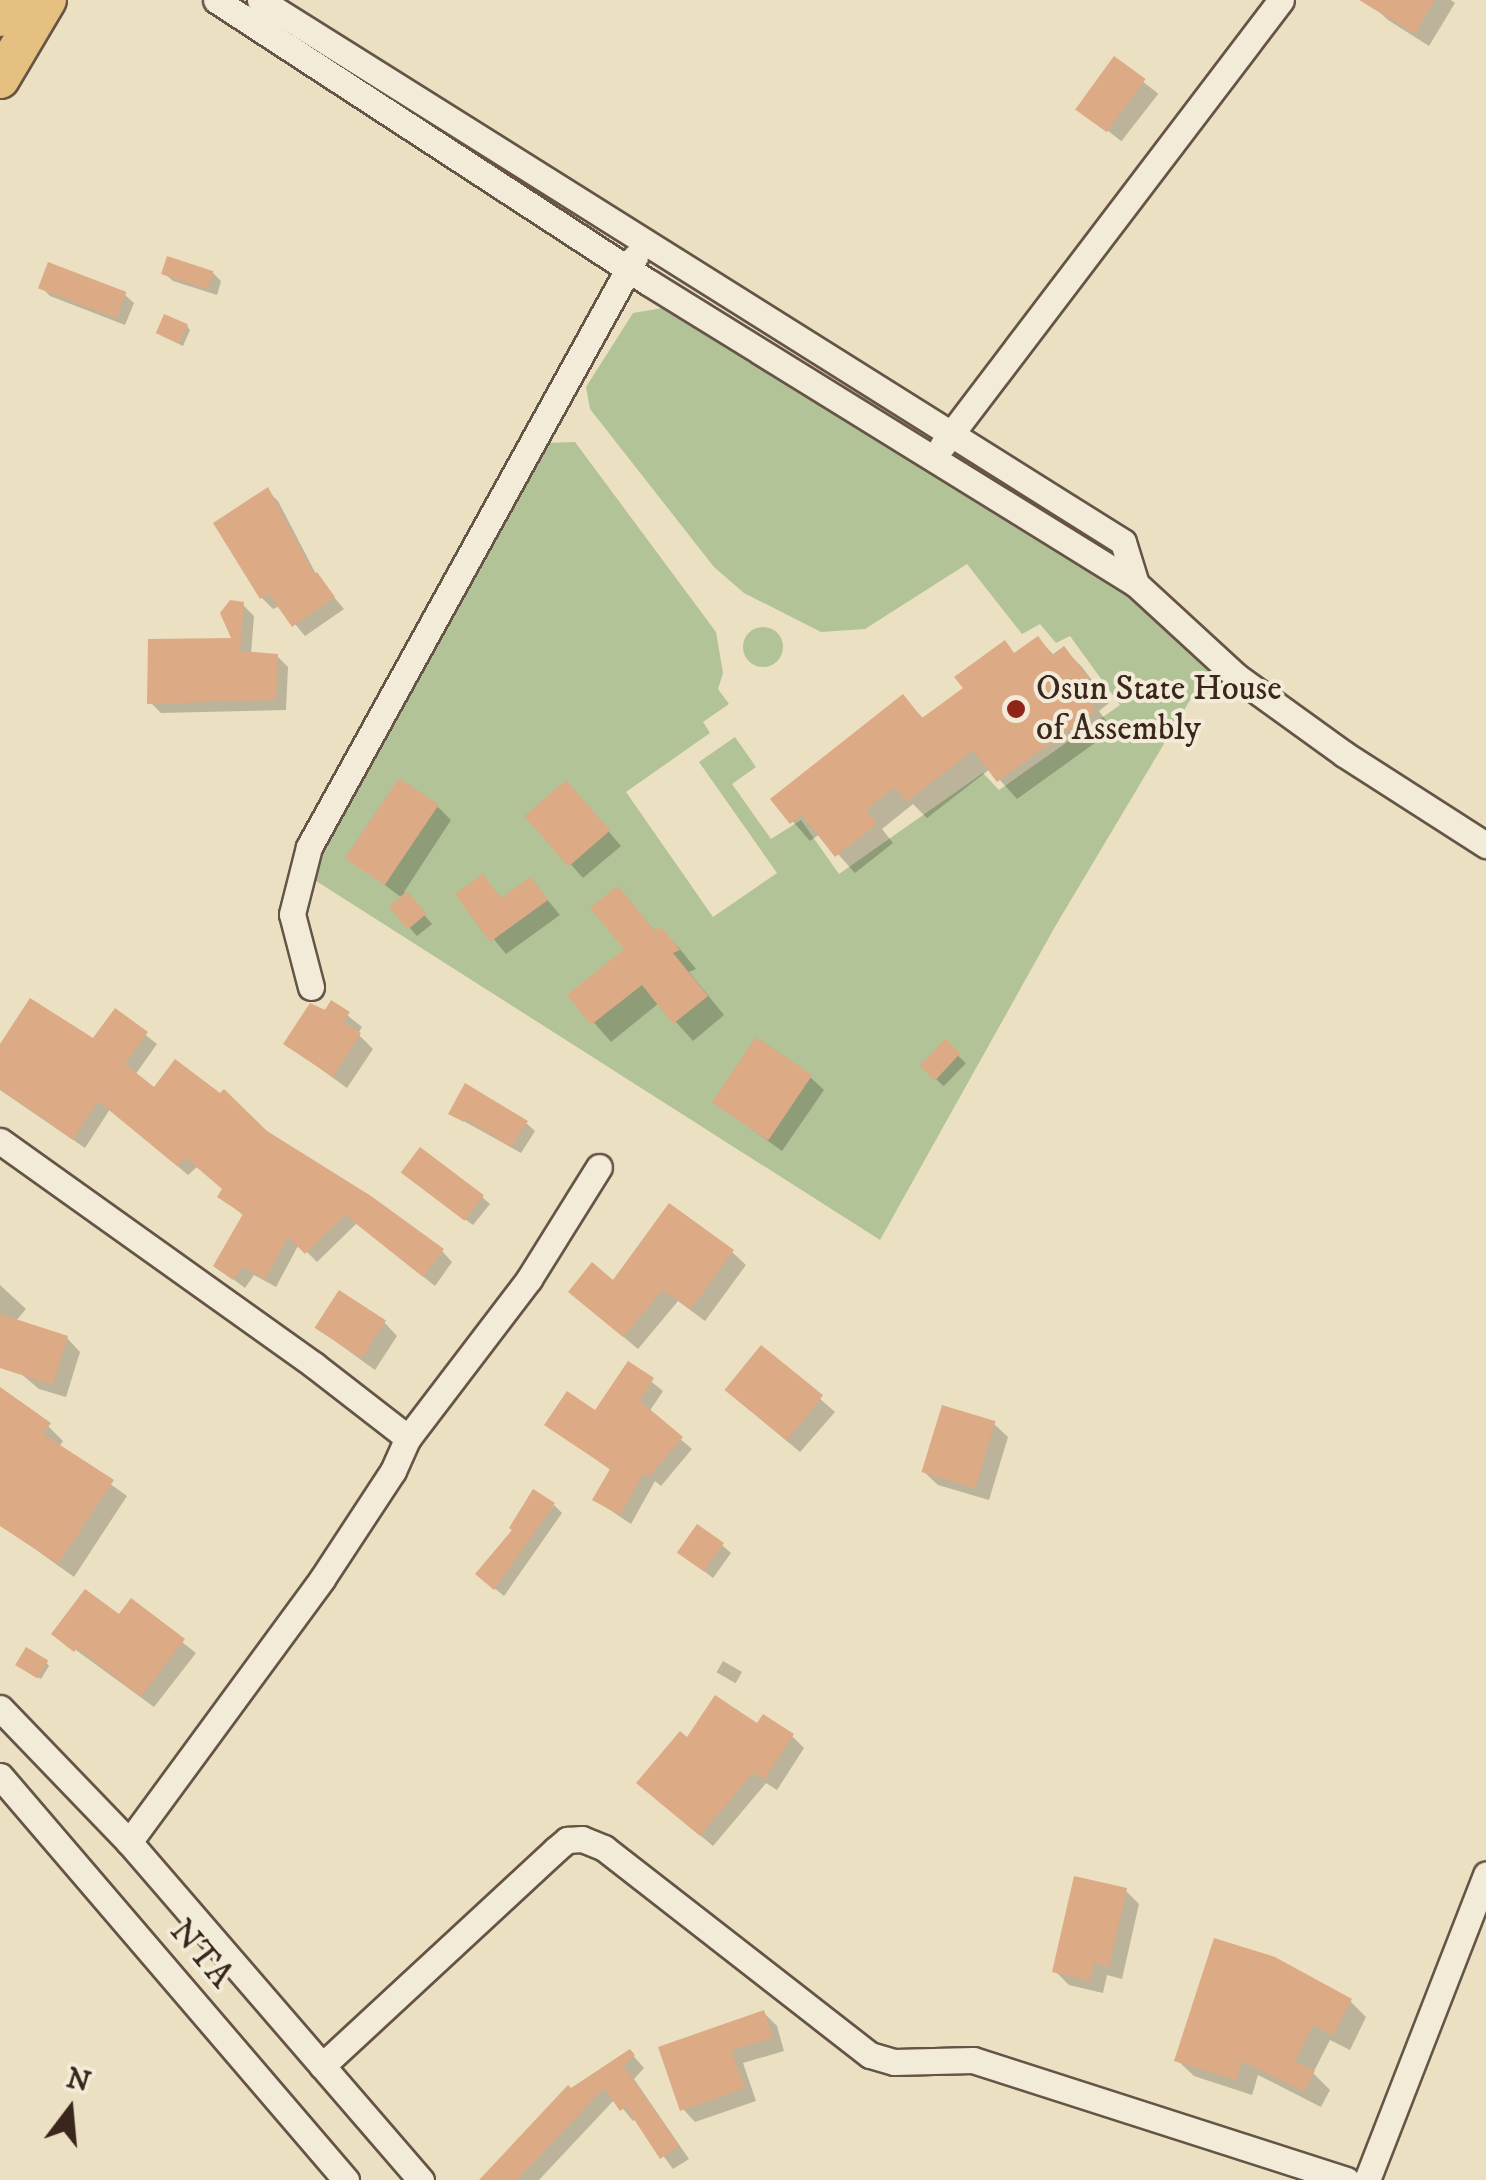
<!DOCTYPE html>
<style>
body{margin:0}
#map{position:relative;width:1486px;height:2180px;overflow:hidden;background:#ebe0c2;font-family:"IM FELL DW Pica",serif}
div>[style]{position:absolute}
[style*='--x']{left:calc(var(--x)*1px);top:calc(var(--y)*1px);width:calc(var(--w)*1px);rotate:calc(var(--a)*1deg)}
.green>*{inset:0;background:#b2c397}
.round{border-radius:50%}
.shadow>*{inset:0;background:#0003;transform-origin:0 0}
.building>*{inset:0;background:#dcaa85;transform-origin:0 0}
.roads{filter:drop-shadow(2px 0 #665446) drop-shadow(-2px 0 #665446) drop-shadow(0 2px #665446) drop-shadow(0 -2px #665446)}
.minor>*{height:25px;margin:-12.5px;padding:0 12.5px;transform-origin:12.5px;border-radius:12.5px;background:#f2ebd7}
.primary>*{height:38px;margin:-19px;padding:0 19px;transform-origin:19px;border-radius:19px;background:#e6c081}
.dots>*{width:28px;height:28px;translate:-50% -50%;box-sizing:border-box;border:5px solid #f2ebd7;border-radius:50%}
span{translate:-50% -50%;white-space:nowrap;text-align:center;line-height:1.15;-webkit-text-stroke:8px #f2ebd7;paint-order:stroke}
.poi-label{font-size:35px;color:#3a261c}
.left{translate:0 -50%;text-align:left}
.street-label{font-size:35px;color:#3a261c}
.north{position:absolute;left:20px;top:2060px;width:100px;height:100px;-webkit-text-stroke:8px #f2ebd7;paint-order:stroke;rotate:16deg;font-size:28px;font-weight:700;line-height:40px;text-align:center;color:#3a261c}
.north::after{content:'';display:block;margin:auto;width:35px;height:45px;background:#3a261c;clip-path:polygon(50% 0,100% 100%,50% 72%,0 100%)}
</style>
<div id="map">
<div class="green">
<i style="clip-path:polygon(663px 308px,1104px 576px,1121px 580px,1214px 660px,1056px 925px,880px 1240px,313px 879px,319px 838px,546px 443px,575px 442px,716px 632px,723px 673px,718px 689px,729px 704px,703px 722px,710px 733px,626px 792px,713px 917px,777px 873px,699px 762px,735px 737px,756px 767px,732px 784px,771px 839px,801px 820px,839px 874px,983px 773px,999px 790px,1120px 705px,1070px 636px,1056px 643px,1040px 624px,1022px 634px,967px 564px,865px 629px,821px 632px,744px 593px,714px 567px,590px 409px,586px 387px,633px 313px)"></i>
<i class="round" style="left:743px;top:627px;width:40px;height:40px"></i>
</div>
<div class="shadow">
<i style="clip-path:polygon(1379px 0,1451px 0,1455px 3px,1429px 46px,1388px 20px,1374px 7px)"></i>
<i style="left:1115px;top:60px;width:55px;height:60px;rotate:38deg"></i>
<i style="clip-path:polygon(50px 265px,125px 295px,134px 303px,125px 325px,50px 296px,41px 287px)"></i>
<i style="clip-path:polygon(164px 273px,213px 273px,221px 281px,217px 295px,173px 281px)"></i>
<i style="clip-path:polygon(187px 326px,190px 330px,183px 346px,162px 336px)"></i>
<i style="clip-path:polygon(267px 490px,278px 501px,318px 578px,344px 609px,305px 636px,280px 606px,273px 609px,262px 598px)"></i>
<i style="clip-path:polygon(243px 605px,254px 616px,251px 654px,277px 656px,288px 667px,286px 710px,161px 713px,150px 702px,234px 640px)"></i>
<i style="clip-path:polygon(1038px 639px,1055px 656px,1064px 649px,1082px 667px,1109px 703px,1099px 711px,1113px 730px,1017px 799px,990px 769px,927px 818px,913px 804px,882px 829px,893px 843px,855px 873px,820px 834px,810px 841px,773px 799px,903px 698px,924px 719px)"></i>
<i style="clip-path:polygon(579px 797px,621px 846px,583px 878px,528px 816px)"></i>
<i style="clip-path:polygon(438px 807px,451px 820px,404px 892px,432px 924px,417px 936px,409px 927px,402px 898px,349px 858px)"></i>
<i style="clip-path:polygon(482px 877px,503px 900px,531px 880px,560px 915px,506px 954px,458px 895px)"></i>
<i style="clip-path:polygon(618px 889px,657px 933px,661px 930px,679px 948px,696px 969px,689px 972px,724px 1015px,693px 1041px,659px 1003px,611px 1042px,570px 995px,627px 950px)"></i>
<i style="clip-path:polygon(332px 1003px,362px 1027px,358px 1034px,373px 1049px,347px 1088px,286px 1044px)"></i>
<i style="clip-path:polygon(115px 1011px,157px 1044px,135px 1075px,154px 1090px,265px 1133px,442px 1251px,452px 1262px,435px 1286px,357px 1223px,317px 1262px,299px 1244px,276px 1287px,254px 1275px,245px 1288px,216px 1266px,244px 1216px,220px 1196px,225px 1189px,198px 1166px,188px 1175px,110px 1109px,85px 1148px,0 1090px,0 1049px,93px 1042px)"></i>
<i style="left:945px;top:1043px;width:29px;height:32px;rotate:44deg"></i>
<i style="clip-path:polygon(810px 1077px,824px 1090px,782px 1151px,714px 1102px)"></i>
<i style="clip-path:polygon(451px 1114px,526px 1123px,535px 1131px,521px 1153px)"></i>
<i style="clip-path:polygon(413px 1181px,482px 1197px,490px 1204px,473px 1225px)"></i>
<i style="clip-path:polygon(732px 1252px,746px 1265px,705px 1321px,678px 1301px,638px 1349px,585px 1305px,614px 1283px)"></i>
<i style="clip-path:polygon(0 1285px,26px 1309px,15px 1322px,67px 1338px,80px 1352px,66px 1397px,39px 1389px,0 1356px)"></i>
<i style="clip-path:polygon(384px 1322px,397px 1336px,375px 1370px,317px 1328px)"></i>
<i style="clip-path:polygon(762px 1348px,835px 1412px,800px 1452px,741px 1403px)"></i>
<i style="clip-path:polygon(629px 1364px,663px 1391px,649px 1412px,692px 1449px,661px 1486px,655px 1481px,631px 1524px,595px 1500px,612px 1471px,547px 1424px,596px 1413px)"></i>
<i style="clip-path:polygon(0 1394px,48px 1426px,63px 1441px,59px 1447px,127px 1496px,74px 1577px,0 1524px)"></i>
<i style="clip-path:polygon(994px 1424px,1008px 1437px,989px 1500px,938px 1485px,924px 1472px)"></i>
<i style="clip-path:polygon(554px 1505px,562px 1513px,504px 1596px,487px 1582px)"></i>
<i style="clip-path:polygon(722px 1545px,731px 1553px,713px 1578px,680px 1553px)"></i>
<i style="clip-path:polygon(131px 1602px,196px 1653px,154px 1707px,54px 1634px,119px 1618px)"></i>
<i style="left:723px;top:1661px;width:22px;height:13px;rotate:30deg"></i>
<i style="clip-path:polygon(46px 1662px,49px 1666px,41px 1679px,22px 1668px)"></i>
<i style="clip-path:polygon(758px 1726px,792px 1736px,804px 1748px,777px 1790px,766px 1783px,713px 1846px,651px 1794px,688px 1741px)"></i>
<i style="clip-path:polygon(1125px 1890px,1139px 1904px,1122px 1979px,1107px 1975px,1103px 1993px,1069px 1985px,1055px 1971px)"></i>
<i style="clip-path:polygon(1350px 2001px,1366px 2017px,1350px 2050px,1330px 2040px,1313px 2073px,1330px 2090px,1321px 2107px,1258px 2075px,1252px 2095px,1194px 2076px,1177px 2060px)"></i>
<i style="clip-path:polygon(764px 2013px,777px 2026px,784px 2051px,743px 2063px,756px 2101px,695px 2122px,683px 2109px,661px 2049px)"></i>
<i style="clip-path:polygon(630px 2052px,644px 2068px,634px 2079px,689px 2159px,673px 2169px,636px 2119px,633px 2121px,615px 2099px,539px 2180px,482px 2180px,571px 2091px)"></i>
</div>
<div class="building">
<i style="clip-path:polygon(1359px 0,1435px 0,1415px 34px)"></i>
<i style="left:1114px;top:56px;width:39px;height:66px;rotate:36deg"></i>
<i style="left:167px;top:256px;width:49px;height:19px;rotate:18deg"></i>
<i style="left:48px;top:262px;width:84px;height:28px;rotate:21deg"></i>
<i style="left:164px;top:314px;width:26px;height:21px;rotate:23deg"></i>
<i style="clip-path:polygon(268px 487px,314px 574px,317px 572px,335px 597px,292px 627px,269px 594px,260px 599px,213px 523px)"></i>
<i style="clip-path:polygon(230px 600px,244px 602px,240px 651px,278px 654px,276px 700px,147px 704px,148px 639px,231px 638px,220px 613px)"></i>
<i style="clip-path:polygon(1038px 636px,1052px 655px,1064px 646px,1093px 684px,1082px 692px,1096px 710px,997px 782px,973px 750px,907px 802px,895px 787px,866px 810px,877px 824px,835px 857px,802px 815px,790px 824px,770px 799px,903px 694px,922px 718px,963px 688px,954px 677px,1005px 640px,1014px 653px)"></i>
<i style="left:399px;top:778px;width:48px;height:97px;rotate:34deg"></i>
<i style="left:566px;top:780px;width:67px;height:55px;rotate:49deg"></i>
<i style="clip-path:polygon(483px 874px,501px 898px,531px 877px,548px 900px,490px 942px,455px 894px)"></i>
<i style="clip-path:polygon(618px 886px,655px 931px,661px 927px,680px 950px,673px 953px,708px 996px,673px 1024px,642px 985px,591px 1025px,567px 995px,624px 949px,590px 908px)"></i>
<i style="left:407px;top:891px;width:30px;height:24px;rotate:50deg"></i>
<i style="clip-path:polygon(30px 998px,93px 1038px,115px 1008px,148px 1032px,125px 1064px,154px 1087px,175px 1059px,220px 1093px,224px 1089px,267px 1131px,371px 1196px,444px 1249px,423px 1277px,345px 1215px,305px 1254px,288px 1237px,265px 1279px,243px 1267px,233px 1280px,213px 1266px,243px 1214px,217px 1197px,222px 1189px,186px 1158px,177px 1166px,98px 1101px,73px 1140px,0 1089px,0 1044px)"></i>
<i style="clip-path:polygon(331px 1000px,350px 1012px,343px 1022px,361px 1033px,333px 1077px,283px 1044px,310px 1003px,325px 1010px)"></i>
<i style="left:756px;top:1037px;width:68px;height:79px;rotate:34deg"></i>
<i style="left:945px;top:1039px;width:21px;height:37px;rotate:43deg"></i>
<i style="clip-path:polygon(465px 1083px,528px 1121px,511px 1147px,466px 1119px,464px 1122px,448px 1114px)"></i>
<i style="left:420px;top:1147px;width:80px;height:32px;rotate:37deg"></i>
<i style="clip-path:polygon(669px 1203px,734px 1250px,691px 1309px,663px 1290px,623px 1337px,568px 1292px,592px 1262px,613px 1280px)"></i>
<i style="left:339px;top:1290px;width:56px;height:45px;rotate:33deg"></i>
<i style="clip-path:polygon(0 1314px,68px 1336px,53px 1385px,0 1368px)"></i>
<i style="left:761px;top:1345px;width:80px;height:58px;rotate:39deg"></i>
<i style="clip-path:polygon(628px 1361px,654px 1378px,640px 1401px,683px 1437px,649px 1477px,644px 1473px,620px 1515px,592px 1500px,610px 1469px,544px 1425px,567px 1391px,595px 1410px)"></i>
<i style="clip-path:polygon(0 1387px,51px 1423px,43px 1434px,114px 1480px,58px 1564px,0 1526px)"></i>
<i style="left:942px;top:1405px;width:56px;height:70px;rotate:17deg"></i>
<i style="clip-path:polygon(533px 1489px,555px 1503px,494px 1590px,475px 1574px,512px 1530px,509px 1528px)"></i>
<i style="left:697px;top:1524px;width:33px;height:35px;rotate:35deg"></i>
<i style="clip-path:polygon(85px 1589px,119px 1614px,131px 1598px,185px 1639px,141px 1697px,77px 1648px,74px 1652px,51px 1634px)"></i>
<i style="left:26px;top:1647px;width:26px;height:21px;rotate:31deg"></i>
<i style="clip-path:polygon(715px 1695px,757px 1723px,763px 1714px,794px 1734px,764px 1780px,753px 1773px,700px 1836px,636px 1783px,680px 1731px,687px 1737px)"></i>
<i style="clip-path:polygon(1074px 1876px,1127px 1888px,1109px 1967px,1094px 1963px,1090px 1981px,1052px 1972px)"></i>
<i style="clip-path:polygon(1214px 1938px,1275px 1957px,1352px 1999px,1333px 2036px,1313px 2025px,1295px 2061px,1315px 2071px,1304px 2092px,1242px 2061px,1236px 2080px,1174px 2061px)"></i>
<i style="clip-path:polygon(764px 2010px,773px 2038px,731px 2050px,745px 2088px,680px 2111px,658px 2047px)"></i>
<i style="clip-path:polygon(630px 2049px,635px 2055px,624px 2066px,679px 2146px,660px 2159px,626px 2107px,620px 2111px,604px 2088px,517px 2180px,479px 2180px,568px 2085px,571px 2088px)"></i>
</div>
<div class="roads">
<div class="minor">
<i style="--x:216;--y:0;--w:516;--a:33.14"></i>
<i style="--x:648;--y:282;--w:574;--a:31.75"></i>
<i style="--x:1136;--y:584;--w:136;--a:42.6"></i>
<i style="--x:1236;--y:676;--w:133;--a:35.8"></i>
<i style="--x:1344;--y:754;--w:169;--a:32.7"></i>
<i style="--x:260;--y:0;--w:1019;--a:32.13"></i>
<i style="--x:1123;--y:542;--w:44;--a:72.8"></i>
<i style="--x:942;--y:446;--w:560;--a:-52.76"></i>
<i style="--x:311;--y:987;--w:75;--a:-104.6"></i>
<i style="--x:292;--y:914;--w:69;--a:-75.8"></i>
<i style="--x:309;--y:847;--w:674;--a:-61.08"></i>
<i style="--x:0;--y:1141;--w:386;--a:35.5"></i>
<i style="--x:314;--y:1365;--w:119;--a:37.8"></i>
<i style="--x:0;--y:1708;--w:186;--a:46.1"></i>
<i style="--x:129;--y:1842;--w:447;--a:49.2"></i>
<i style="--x:0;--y:1776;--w:532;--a:49.42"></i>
<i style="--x:129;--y:1842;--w:326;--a:-53.7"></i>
<i style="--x:322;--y:1579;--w:129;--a:-56.7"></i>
<i style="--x:393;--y:1471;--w:36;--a:-66"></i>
<i style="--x:408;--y:1438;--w:200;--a:-52.7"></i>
<i style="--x:529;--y:1279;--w:132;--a:-58"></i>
<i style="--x:322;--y:2066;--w:318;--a:-42.8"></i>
<i style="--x:555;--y:1850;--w:16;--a:-40"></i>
<i style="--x:567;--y:1840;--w:15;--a:-4"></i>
<i style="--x:582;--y:1839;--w:24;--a:22"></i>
<i style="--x:604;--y:1848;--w:337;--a:37.9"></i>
<i style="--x:870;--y:2055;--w:25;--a:16"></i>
<i style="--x:894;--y:2062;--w:79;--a:-1.5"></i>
<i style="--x:973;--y:2060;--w:392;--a:17.8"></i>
<i style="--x:1367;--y:2180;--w:328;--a:-68.7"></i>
</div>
<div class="primary">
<i style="--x:0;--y:17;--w:20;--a:-60"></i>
<i style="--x:0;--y:79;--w:92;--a:-59.3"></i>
</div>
</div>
<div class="dots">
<i style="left:1016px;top:709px;background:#8f2418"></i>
</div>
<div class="poi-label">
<span class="left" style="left:1036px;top:709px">Osun State House<br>of Assembly</span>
</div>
<div class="street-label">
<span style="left:201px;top:1954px;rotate:50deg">NTA</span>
</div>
<div class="north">N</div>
</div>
